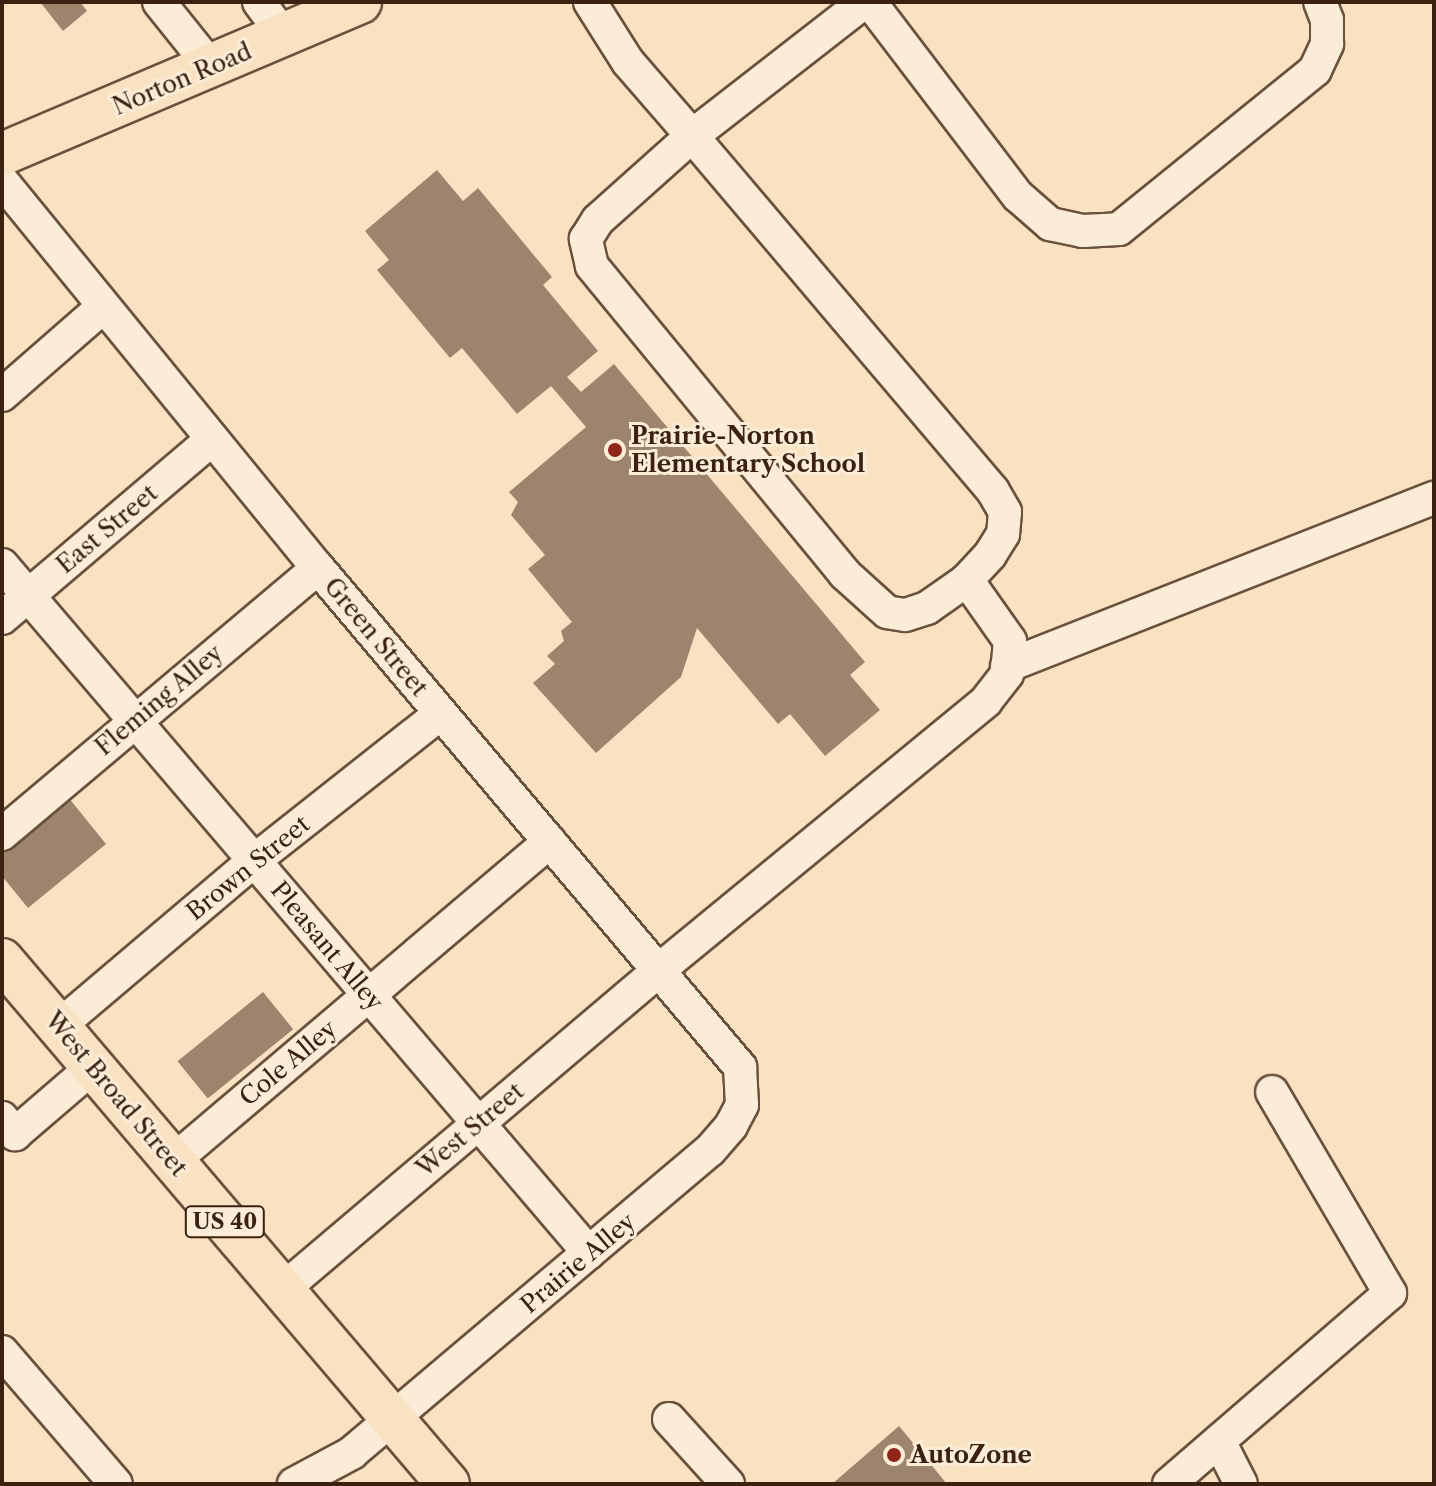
<!DOCTYPE html>
<style>
body{margin:0}
#map{position:relative;width:1436px;height:1486px;overflow:hidden;background:#f9e2c2;font-family:"Libre Caslon Text",serif}
div>[style]{position:absolute}
[style*='--x']{left:calc(var(--x)*1px);top:calc(var(--y)*1px);width:calc(var(--w)*1px);rotate:calc(var(--a)*1deg)}
.building>*{inset:0;background:#9d856d;transform-origin:0 0}
.roads{filter:drop-shadow(2px 0 #6a513c) drop-shadow(-2px 0 #6a513c) drop-shadow(0 2px #6a513c) drop-shadow(0 -2px #6a513c)}
.minor>*{height:32px;margin:-16px;padding:0 16px;transform-origin:16px;border-radius:16px;background:#fbecd7}
.major>*{height:42px;margin:-21px;padding:0 21px;transform-origin:21px;border-radius:21px;background:#f9e2c2}
.dots>*{width:22px;height:22px;translate:-50% -50%;box-sizing:border-box;border:4px solid #fbecd7;border-radius:50%}
span{translate:-50% -50%;white-space:nowrap;text-align:center;line-height:1.15;-webkit-text-stroke:6px #fbecd7;paint-order:stroke}
.shield-label span{padding:2px 6px;background:#fbecd7;border:2px solid;border-radius:6px;-webkit-text-stroke-width:0}
.shield-label{font-size:22px;color:#3a2110;font-weight:700}
.street-label{font-size:24px;color:#3a2110}
.poi-label{font-size:24px;color:#3a2110;font-weight:700}
.left{translate:0 -50%;text-align:left}
.frame{position:absolute;inset:0;border:4px solid #3a2110;pointer-events:none}
</style>
<div id="map">
<div class="building">
<i style="clip-path:polygon(40px 2px,80px 2px,87px 11px,63px 31px)"></i>
<i style="clip-path:polygon(437px 170px,463px 201px,478px 188px,552px 277px,543px 285px,598px 351px,567px 377px,581px 392px,614px 364px,865px 662px,850px 675px,880px 710px,825px 756px,790px 714px,778px 724px,697px 628px,681px 677px,596px 753px,533px 683px,555px 664px,547px 656px,564px 641px,561px 631px,572px 622px,528px 569px,545px 555px,511px 515px,518px 502px,509px 492px,586px 427px,551px 386px,517px 414px,462px 348px,450px 358px,377px 270px,389px 260px,365px 231px)"></i>
<i style="clip-path:polygon(68px 797px,106px 844px,28px 908px,2px 876px,2px 852px)"></i>
<i style="left:263px;top:992px;width:48px;height:110px;rotate:51deg"></i>
<i style="clip-path:polygon(899px 1426px,947px 1484px,832px 1484px)"></i>
</div>
<div class="roads">
<div class="minor">
<i style="--x:159;--y:2;--w:83;--a:51.3"></i>
<i style="--x:259;--y:2;--w:42;--a:53.7"></i>
<i style="--x:590;--y:2;--w:71;--a:57.7"></i>
<i style="--x:628;--y:62;--w:98;--a:49.1"></i>
<i style="--x:692;--y:136;--w:218;--a:-37.9"></i>
<i style="--x:870;--y:2;--w:244;--a:52.7"></i>
<i style="--x:1018;--y:196;--w:43;--a:41.2"></i>
<i style="--x:1050;--y:224;--w:34;--a:12"></i>
<i style="--x:1083;--y:231;--w:36;--a:-3"></i>
<i style="--x:1119;--y:229;--w:252;--a:-39"></i>
<i style="--x:1315;--y:70;--w:29;--a:-65"></i>
<i style="--x:1327;--y:44;--w:24;--a:-90"></i>
<i style="--x:1327;--y:20;--w:19;--a:-111"></i>
<i style="--x:692;--y:136;--w:465;--a:49.7"></i>
<i style="--x:993;--y:491;--w:24;--a:60"></i>
<i style="--x:1005;--y:512;--w:22;--a:95"></i>
<i style="--x:1003;--y:534;--w:25;--a:122"></i>
<i style="--x:990;--y:555;--w:34;--a:133"></i>
<i style="--x:967;--y:580;--w:49;--a:145"></i>
<i style="--x:927;--y:608;--w:23;--a:162"></i>
<i style="--x:905;--y:615;--w:18;--a:-171"></i>
<i style="--x:887;--y:612;--w:57;--a:-137.9"></i>
<i style="--x:845;--y:574;--w:399;--a:-129.4"></i>
<i style="--x:592;--y:266;--w:28;--a:-103"></i>
<i style="--x:586;--y:239;--w:22;--a:-58"></i>
<i style="--x:598;--y:220;--w:126;--a:-41.8"></i>
<i style="--x:2;--y:181;--w:500;--a:50.8"></i>
<i style="--x:318;--y:568;--w:654;--a:49.78"></i>
<i style="--x:740;--y:1067;--w:38;--a:87"></i>
<i style="--x:742;--y:1105;--w:24;--a:118"></i>
<i style="--x:731;--y:1126;--w:32;--a:131"></i>
<i style="--x:710;--y:1150;--w:469;--a:139.8"></i>
<i style="--x:352;--y:1453;--w:66;--a:151.9"></i>
<i style="--x:2;--y:395;--w:134;--a:-41.1"></i>
<i style="--x:2;--y:565;--w:904;--a:49.53"></i>
<i style="--x:2;--y:618;--w:276;--a:-40.4"></i>
<i style="--x:1007;--y:666;--w:459;--a:-21.5"></i>
<i style="--x:2;--y:834;--w:413;--a:-40.1"></i>
<i style="--x:59;--y:1026;--w:257;--a:-40.3"></i>
<i style="--x:255;--y:860;--w:236;--a:-38.3"></i>
<i style="--x:2;--y:1118;--w:21;--a:51"></i>
<i style="--x:15;--y:1134;--w:104;--a:-40.7"></i>
<i style="--x:173;--y:1161;--w:494;--a:-40.3"></i>
<i style="--x:282;--y:1290;--w:494;--a:-40.3"></i>
<i style="--x:659;--y:970;--w:423;--a:-39.4"></i>
<i style="--x:986;--y:701;--w:34;--a:-52"></i>
<i style="--x:1007;--y:674;--w:33;--a:-85"></i>
<i style="--x:1010;--y:641;--w:75;--a:-125.2"></i>
<i style="--x:2;--y:1352;--w:174;--a:49.2"></i>
<i style="--x:669;--y:1419;--w:88;--a:47.8"></i>
<i style="--x:1219;--y:1441;--w:48;--a:62.9"></i>
<i style="--x:1169;--y:1484;--w:292;--a:-40.8"></i>
<i style="--x:1390;--y:1293;--w:233;--a:-120.4"></i>
</div>
<div class="major">
<i style="--x:2;--y:154;--w:389;--a:-23"></i>
<i style="--x:2;--y:960;--w:688;--a:49.6"></i>
</div>
</div>
<div class="dots">
<i style="left:615px;top:450px;background:#8f2418"></i>
<i style="left:894px;top:1455px;background:#8f2418"></i>
</div>
<div class="shield-label">
<span style="left:225px;top:1222px">US 40</span>
</div>
<div class="street-label">
<span style="left:182px;top:79px;rotate:-23deg">Norton Road</span>
<span style="left:107px;top:529px;rotate:-40deg">East Street</span>
<span style="left:376px;top:637px;rotate:50deg">Green Street</span>
<span style="left:159px;top:700px;rotate:-40deg">Fleming Alley</span>
<span style="left:248px;top:868px;rotate:-39deg">Brown Street</span>
<span style="left:327px;top:946px;rotate:50deg">Pleasant Alley</span>
<span style="left:288px;top:1063px;rotate:-40deg">Cole Alley</span>
<span style="left:116px;top:1094px;rotate:50deg">West Broad Street</span>
<span style="left:470px;top:1130px;rotate:-40deg">West Street</span>
<span style="left:578px;top:1263px;rotate:-40deg">Prairie Alley</span>
</div>
<div class="poi-label">
<span class="left" style="left:631px;top:450px">Prairie-Norton<br>Elementary School</span>
<span class="left" style="left:910px;top:1455px">AutoZone</span>
</div>
<div class="frame"></div>
</div>
